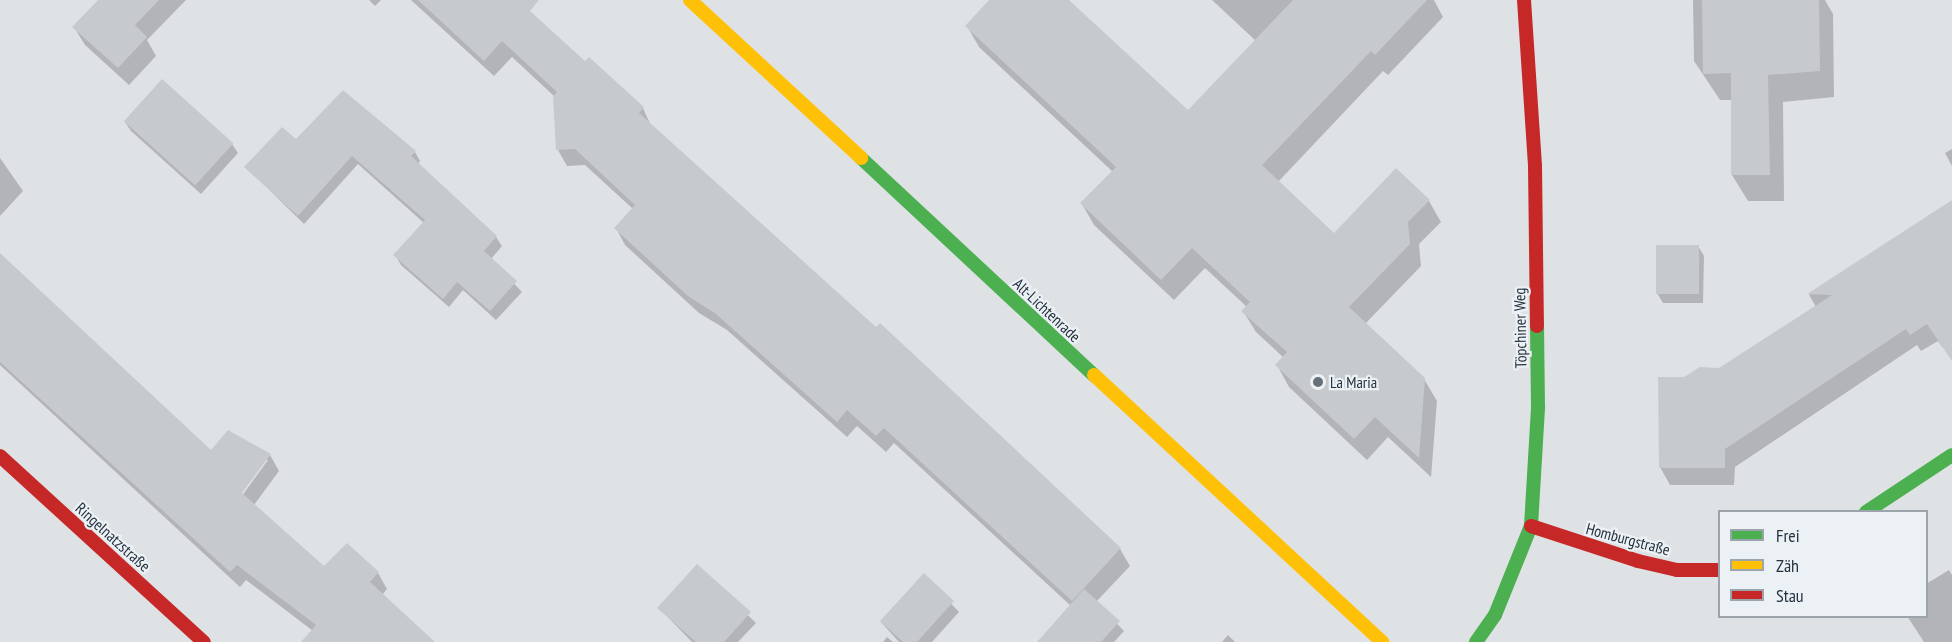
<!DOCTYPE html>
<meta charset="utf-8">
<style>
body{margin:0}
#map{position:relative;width:1952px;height:642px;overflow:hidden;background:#dfe2e5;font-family:"PT Sans Narrow",sans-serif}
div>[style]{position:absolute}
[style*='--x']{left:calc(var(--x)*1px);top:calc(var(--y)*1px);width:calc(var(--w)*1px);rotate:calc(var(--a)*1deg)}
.shadow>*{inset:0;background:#0003}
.building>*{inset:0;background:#c7cacd;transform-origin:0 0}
.fast>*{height:14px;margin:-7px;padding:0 7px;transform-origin:7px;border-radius:7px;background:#4caf50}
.slow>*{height:14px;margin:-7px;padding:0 7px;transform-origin:7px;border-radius:7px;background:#ffc107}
.jam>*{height:14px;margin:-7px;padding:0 7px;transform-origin:7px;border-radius:7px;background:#c62828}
.dots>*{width:16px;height:16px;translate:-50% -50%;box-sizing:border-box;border:3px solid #ecf1f5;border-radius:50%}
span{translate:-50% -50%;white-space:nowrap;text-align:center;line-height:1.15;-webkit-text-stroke:4.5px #ecf1f5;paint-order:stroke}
.street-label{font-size:16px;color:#25323f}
.poi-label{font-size:16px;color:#25323f}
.left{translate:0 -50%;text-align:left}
.legend{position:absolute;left:1718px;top:510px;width:210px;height:108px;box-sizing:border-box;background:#ecf1f5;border:2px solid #9ca5ac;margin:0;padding:8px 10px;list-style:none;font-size:18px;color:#25323f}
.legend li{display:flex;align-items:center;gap:12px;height:30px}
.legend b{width:30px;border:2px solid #9ca5ac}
</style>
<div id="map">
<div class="shadow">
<i style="clip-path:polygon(100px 0,186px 0,147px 40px,156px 56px,129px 85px,85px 45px,74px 27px)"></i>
<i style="clip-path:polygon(369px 0,381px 0,375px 6px)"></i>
<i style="clip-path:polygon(411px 0,518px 0,585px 64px,643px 108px,651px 126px,876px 329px,880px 325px,1120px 549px,1130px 566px,1096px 602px,1124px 631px,1114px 642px,1039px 642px,1071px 606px,894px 443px,886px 452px,857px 426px,847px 437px,727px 330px,699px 313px,625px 245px,616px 228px,633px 209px,585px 165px,567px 166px,558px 150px,555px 97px,512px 57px,494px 76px)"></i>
<i style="clip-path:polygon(991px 0,1066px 0,1188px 112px,1256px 41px,1212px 0,1434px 0,1443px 17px,1388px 75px,1383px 71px,1278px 182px,1334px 235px,1429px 201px,1441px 222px,1419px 244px,1421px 266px,1365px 324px,1424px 379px,1437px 401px,1431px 477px,1388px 437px,1367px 460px,1289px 387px,1277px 365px,1284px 358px,1256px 332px,1243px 311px,1247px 307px,1205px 268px,1174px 300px,1094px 225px,1082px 204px,1113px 172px,979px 47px,967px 26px)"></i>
<i style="clip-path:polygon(1693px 0,1825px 0,1833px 14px,1834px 97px,1783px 102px,1784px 201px,1748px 201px,1732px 175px,1733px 100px,1720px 100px,1694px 61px)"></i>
<i style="clip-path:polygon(162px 81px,232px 144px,238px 153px,201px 194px,131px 131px,125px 122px)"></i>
<i style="clip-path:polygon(296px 141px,415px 152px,420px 161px,418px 164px,496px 237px,502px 246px,491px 259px,522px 292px,496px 320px,463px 290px,449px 307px,401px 265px,395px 255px,424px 223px,358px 164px,304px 224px,246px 167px)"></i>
<i style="clip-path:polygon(1952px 149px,1952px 166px,1945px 153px)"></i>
<i style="clip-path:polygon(0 158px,23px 191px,0 216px)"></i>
<i style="clip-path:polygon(1942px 209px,1952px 224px,1952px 343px,1943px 348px,1938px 341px,1921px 351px,1917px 345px,1735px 467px,1734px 485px,1670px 485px,1660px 467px,1684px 378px,1720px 369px,1816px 307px,1809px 295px)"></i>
<i style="clip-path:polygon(1698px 246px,1704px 256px,1703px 303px,1663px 303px,1657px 293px)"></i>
<i style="clip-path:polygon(evenodd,0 255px,211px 452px,270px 455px,279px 471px,254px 505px,325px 569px,378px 573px,387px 589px,382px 595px,433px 642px,306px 642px,313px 631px,246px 580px,240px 587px,0 365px,0 255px,264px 460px,268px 460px,239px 500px,236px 498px,264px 460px)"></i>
<i style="clip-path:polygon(697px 566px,756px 623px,738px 642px,692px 642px,659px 608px)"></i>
<i style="clip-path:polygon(1949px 570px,1952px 575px,1952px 642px,1924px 642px,1907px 616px,1926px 616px,1926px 584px)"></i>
<i style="clip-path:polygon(924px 575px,959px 612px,932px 642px,899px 642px,881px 622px)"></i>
<i style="clip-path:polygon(1228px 635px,1235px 642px,1222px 642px)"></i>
<i style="clip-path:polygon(887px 637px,893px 642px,883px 642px)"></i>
</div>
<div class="building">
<i style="clip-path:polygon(98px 0,159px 0,135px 25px,147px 37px,118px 68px,72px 27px)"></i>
<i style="clip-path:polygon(418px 0,539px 0,530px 11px,585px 61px,589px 57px,644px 107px,639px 113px,876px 327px,880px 323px,1121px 548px,1072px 601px,884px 428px,876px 436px,847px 410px,837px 422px,716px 314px,688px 296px,614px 228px,635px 205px,575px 149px,556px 150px,553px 97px,557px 92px,502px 41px,484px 61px)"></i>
<i style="clip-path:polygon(989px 0,1069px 0,1188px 110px,1293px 0,1427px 0,1375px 55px,1371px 51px,1262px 165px,1334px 233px,1396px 168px,1430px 200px,1408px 222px,1410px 244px,1349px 307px,1425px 378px,1419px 458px,1375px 417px,1354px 439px,1275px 365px,1287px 352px,1241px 311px,1250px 302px,1192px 248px,1161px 280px,1080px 203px,1116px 167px,965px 26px)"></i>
<i style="clip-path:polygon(1702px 0,1819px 0,1820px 71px,1768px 75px,1770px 175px,1731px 175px,1731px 73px,1703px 74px)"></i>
<i style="left:162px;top:79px;width:96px;height:57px;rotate:42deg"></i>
<i style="clip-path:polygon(343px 90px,416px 151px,411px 156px,497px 236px,484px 251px,517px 281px,490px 311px,457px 282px,443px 299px,393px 255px,425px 220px,352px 156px,298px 216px,244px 167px,282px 127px,296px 139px)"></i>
<i style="clip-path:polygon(1952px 200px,1952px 361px,1927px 324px,1910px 335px,1906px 329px,1725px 449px,1725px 468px,1659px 468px,1658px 377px,1684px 377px,1700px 367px,1719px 368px,1832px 295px,1807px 294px)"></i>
<i style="left:1656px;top:245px;width:43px;height:49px"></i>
<i style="clip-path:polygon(0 253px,211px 450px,228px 430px,271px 454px,242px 493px,324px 566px,347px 543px,379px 572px,370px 582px,435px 642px,301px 642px,316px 625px,237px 565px,230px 572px,0 362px)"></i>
<i style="clip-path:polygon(697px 564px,751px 612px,724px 642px,696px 642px,657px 608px)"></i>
<i style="clip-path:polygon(924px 573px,954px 601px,917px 642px,903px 642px,880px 621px)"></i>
<i style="clip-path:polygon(1084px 589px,1120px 621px,1101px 642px,1037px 642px)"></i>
</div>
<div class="fast">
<i style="--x:861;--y:158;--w:318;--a:43"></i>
<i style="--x:1866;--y:512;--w:103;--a:-33.5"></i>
<i style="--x:1476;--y:642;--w:33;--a:-55"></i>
<i style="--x:1495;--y:615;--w:96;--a:-68"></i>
<i style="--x:1531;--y:526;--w:119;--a:-86.6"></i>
<i style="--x:1538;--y:407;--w:81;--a:-90.7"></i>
</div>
<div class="slow">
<i style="--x:690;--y:0;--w:233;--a:42.7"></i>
<i style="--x:1094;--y:375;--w:393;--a:42.8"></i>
</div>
<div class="jam">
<i style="--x:1524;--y:0;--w:166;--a:86.2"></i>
<i style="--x:1535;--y:166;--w:160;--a:89.3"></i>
<i style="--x:0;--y:456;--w:276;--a:42.4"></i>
<i style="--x:1531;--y:526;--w:113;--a:18.1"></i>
<i style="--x:1638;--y:561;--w:40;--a:13"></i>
<i style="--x:1677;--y:570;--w:43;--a:0"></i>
</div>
<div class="dots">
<i style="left:1318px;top:382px;background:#667079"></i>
</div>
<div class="street-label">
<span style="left:1047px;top:310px;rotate:43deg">Alt-Lichtenrade</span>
<span style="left:1520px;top:328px;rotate:-91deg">Töpchiner Weg</span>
<span style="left:113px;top:537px;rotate:42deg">Ringelnatzstraße</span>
<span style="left:1628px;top:539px;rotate:15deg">Homburgstraße</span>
</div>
<div class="poi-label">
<span class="left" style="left:1330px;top:382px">La Maria</span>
</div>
<ul class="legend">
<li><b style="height:8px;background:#4caf50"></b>Frei</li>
<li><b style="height:8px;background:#ffc107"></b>Zäh</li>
<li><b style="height:8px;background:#c62828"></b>Stau</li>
</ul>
</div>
